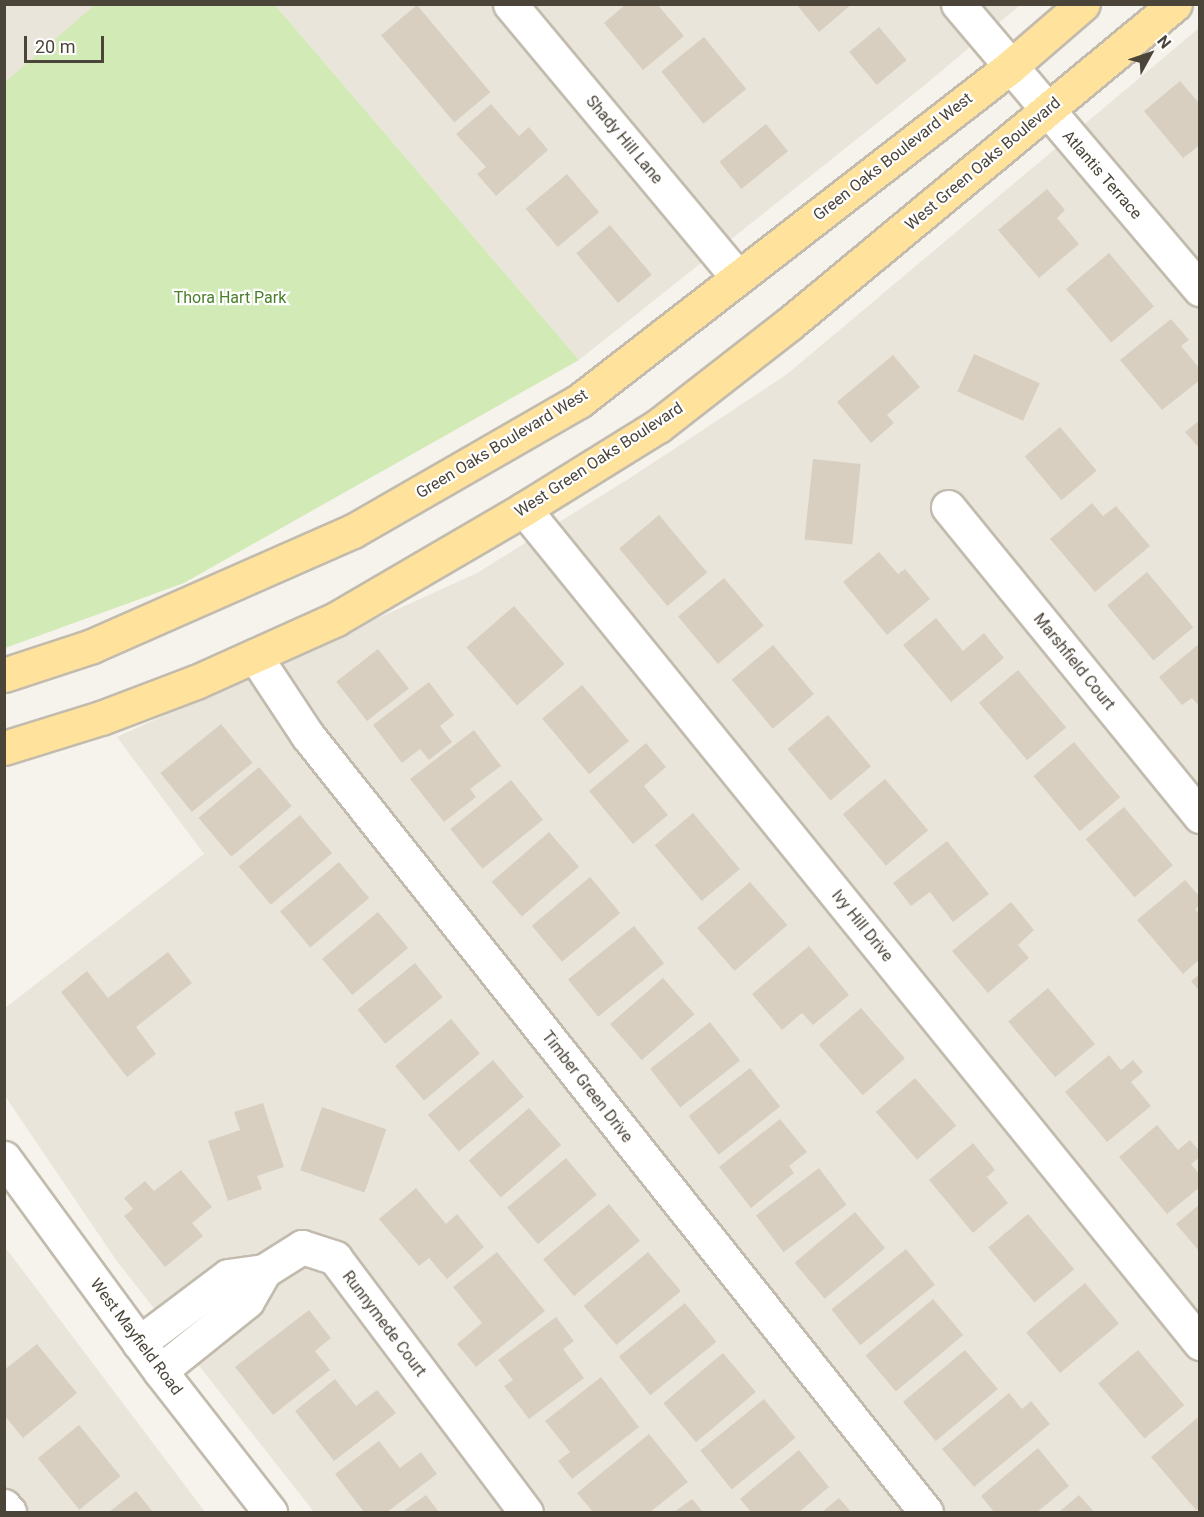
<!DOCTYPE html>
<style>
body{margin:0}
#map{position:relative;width:1204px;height:1517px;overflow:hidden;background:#f6f3ec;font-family:Roboto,sans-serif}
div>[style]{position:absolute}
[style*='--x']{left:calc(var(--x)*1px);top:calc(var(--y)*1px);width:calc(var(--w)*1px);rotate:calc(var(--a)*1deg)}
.residential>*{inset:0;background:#eae5da}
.green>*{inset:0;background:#d2eab5}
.building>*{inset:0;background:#d8cfc1;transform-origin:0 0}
.roads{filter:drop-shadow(2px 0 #c2bbae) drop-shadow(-2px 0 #c2bbae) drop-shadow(0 2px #c2bbae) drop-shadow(0 -2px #c2bbae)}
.minor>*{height:33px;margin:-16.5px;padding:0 16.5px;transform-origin:16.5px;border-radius:16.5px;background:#fff}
.major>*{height:33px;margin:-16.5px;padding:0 16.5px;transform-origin:16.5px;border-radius:16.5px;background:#ffe39c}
span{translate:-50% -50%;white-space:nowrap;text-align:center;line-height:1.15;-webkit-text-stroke:4.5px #fff;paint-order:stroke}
.street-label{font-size:16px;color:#4b4439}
.park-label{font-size:16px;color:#4a7f2a}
.frame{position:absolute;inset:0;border:6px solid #4b4439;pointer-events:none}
.north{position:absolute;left:1120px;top:24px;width:60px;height:60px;-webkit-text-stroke:4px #fff;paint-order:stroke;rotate:50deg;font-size:16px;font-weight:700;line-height:24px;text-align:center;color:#4b4439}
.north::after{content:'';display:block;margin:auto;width:21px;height:27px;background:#4b4439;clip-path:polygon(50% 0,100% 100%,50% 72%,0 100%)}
.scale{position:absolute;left:24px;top:36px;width:80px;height:27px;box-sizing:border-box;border:3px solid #4b4439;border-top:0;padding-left:8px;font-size:18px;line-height:21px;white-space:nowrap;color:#4b4439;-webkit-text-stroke:4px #fff;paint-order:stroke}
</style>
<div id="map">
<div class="residential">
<i style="clip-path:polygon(5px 5px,96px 5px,5px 82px)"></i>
<i style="clip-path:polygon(275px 5px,1020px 5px,920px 89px,579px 360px)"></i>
<i style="clip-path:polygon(1199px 28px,1199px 1512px,314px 1512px,116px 1260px,5px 1096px,5px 1008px,204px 854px,117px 737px,477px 573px,630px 478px,786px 375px)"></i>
<i style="clip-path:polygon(5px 1247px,205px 1512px,5px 1512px)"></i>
</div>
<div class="green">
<i style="clip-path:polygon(96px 4px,275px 5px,579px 360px,184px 583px,5px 648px,5px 82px)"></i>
</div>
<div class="building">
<i style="clip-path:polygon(626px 4px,657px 4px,684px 36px,643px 70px,604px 23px)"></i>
<i style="clip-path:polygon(796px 4px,852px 4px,819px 32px)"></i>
<i style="left:417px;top:5px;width:114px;height:47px;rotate:50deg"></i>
<i style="left:879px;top:27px;width:43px;height:39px;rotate:50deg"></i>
<i style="left:704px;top:37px;width:67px;height:55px;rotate:51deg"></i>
<i style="clip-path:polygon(1180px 81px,1200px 104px,1200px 145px,1183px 158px,1144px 111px)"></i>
<i style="clip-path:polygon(491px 104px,519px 136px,529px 127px,548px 150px,496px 196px,477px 174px,486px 167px,456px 134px)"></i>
<i style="left:766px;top:124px;width:35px;height:60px;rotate:51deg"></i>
<i style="left:567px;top:174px;width:50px;height:54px;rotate:50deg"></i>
<i style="clip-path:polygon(1047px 189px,1065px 210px,1057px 218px,1079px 244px,1039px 278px,998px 230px)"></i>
<i style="left:610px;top:225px;width:65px;height:44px;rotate:50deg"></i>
<i style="left:1109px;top:253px;width:70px;height:56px;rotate:50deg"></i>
<i style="clip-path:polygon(1171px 319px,1189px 340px,1181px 346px,1200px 369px,1200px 380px,1162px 410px,1120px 360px)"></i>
<i style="left:974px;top:354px;width:72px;height:41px;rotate:24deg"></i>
<i style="clip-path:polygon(893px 355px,920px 387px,887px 415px,894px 423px,871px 443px,837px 402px)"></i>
<i style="clip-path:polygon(1200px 420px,1200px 449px,1185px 432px)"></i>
<i style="left:1060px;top:427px;width:57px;height:46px;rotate:50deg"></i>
<i style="left:813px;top:459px;width:48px;height:81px;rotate:6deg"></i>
<i style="clip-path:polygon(1092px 503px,1103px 516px,1116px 506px,1150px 546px,1095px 592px,1050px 539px)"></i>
<i style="left:659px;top:515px;width:75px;height:52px;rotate:50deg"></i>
<i style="clip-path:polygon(879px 552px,898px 574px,905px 569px,930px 599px,887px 635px,843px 582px)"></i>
<i style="left:1147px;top:572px;width:72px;height:52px;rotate:50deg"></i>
<i style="left:724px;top:578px;width:62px;height:60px;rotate:50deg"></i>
<i style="left:514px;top:606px;width:77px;height:63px;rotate:49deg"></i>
<i style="clip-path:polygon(936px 618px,963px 651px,984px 633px,1004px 658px,951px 702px,903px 645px)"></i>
<i style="clip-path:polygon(1200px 643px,1200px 707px,1192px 698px,1182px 705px,1159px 677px)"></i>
<i style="left:773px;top:645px;width:64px;height:54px;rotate:50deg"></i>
<i style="left:378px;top:649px;width:50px;height:53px;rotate:52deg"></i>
<i style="left:1018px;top:670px;width:75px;height:51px;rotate:50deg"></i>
<i style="clip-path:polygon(429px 682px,454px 715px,440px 726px,452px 742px,429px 760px,420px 749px,402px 763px,373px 725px)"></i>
<i style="left:582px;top:685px;width:73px;height:52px;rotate:50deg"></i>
<i style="left:828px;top:715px;width:67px;height:53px;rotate:50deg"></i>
<i style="left:221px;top:724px;width:50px;height:78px;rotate:51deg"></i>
<i style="clip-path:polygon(474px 730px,501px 766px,470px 789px,476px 797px,444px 822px,410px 779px)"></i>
<i style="left:1074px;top:742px;width:72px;height:53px;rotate:50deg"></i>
<i style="clip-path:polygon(646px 743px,666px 767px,644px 786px,668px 815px,633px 844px,589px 791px)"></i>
<i style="left:259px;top:767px;width:51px;height:79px;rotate:50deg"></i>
<i style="left:885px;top:779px;width:67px;height:55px;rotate:50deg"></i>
<i style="left:511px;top:780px;width:51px;height:78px;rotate:51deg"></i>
<i style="left:1124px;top:807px;width:76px;height:50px;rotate:50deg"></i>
<i style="left:693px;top:813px;width:73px;height:50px;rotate:50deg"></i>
<i style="left:300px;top:815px;width:50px;height:80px;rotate:50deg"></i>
<i style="left:549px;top:832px;width:46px;height:76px;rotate:49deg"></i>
<i style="clip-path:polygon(947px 841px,989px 894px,953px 922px,930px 892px,911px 906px,893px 883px)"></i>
<i style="left:339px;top:862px;width:47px;height:77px;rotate:50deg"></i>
<i style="left:590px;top:877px;width:47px;height:76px;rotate:50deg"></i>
<i style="clip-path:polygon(1185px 880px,1200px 897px,1200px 905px,1195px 909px,1200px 915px,1200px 959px,1183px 974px,1137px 920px)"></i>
<i style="left:750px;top:882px;width:57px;height:70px;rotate:49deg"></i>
<i style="clip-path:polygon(1011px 902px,1034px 930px,1018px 945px,1029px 958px,988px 993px,952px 951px)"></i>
<i style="left:378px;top:912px;width:47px;height:73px;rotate:50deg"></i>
<i style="left:634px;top:926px;width:48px;height:85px;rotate:51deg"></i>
<i style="clip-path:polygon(809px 946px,849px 995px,813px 1025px,802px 1013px,782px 1030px,752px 994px)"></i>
<i style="clip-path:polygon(168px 952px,192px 983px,136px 1027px,156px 1054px,127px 1077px,61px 992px,87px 971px,108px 998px)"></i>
<i style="left:415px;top:963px;width:44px;height:74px;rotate:51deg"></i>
<i style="clip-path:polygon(1200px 974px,1200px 992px,1191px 981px)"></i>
<i style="left:663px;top:978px;width:48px;height:70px;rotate:49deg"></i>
<i style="left:1048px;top:988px;width:73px;height:52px;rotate:50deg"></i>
<i style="left:861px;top:1008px;width:67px;height:56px;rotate:49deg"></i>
<i style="left:451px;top:1019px;width:45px;height:73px;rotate:50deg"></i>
<i style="left:710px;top:1022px;width:49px;height:76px;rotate:52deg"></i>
<i style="clip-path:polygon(1109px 1055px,1121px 1070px,1133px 1060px,1143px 1072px,1131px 1082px,1151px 1106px,1107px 1142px,1065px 1092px)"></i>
<i style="left:493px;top:1060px;width:48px;height:85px;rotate:50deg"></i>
<i style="left:750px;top:1068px;width:49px;height:78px;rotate:52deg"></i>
<i style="left:915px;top:1078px;width:63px;height:52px;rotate:49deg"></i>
<i style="clip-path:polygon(263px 1103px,284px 1167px,257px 1176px,262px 1189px,228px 1201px,208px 1141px,240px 1130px,234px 1112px)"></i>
<i style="left:322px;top:1107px;width:68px;height:67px;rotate:19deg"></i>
<i style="left:529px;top:1108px;width:49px;height:80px;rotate:49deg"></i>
<i style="clip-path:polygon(780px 1119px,807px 1152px,789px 1166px,794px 1173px,751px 1208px,719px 1167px)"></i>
<i style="clip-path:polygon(1157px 1125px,1178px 1150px,1190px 1140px,1200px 1152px,1200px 1157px,1191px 1164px,1200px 1175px,1200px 1187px,1167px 1214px,1119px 1157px)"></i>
<i style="clip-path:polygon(973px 1143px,995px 1170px,987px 1177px,1008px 1203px,973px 1233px,929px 1180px)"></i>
<i style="left:566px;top:1158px;width:48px;height:77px;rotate:50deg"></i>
<i style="left:819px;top:1168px;width:46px;height:79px;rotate:53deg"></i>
<i style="clip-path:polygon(181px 1170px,212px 1207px,192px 1223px,203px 1236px,165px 1267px,124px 1216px,133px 1209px,124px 1198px,145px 1181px,154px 1191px)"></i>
<i style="clip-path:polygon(416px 1188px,446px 1224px,457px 1214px,484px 1247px,447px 1279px,429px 1258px,419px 1266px,379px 1219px)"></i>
<i style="left:609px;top:1204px;width:48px;height:86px;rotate:50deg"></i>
<i style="clip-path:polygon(1200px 1204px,1200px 1252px,1176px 1224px)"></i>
<i style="left:855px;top:1212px;width:47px;height:79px;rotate:50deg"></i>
<i style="left:1028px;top:1214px;width:72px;height:52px;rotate:50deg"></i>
<i style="left:906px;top:1249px;width:46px;height:96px;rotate:51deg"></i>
<i style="clip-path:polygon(497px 1252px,545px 1311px,476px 1367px,457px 1344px,482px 1323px,453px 1287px)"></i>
<i style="left:648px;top:1252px;width:51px;height:84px;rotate:50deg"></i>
<i style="left:1085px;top:1283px;width:53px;height:77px;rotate:50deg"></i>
<i style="left:933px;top:1299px;width:47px;height:88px;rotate:50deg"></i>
<i style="left:685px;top:1303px;width:50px;height:85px;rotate:51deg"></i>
<i style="clip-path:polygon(309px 1310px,331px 1338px,315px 1351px,330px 1370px,273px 1415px,235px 1367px)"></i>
<i style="clip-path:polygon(556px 1317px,574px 1341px,563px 1349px,584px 1378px,529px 1419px,504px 1386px,513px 1380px,498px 1360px)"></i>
<i style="clip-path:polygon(37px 1344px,77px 1393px,23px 1438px,4px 1415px,4px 1370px)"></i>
<i style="left:965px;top:1350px;width:51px;height:81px;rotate:50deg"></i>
<i style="left:1138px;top:1350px;width:72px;height:52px;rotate:50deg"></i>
<i style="left:723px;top:1353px;width:51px;height:78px;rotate:50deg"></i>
<i style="clip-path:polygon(601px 1377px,639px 1427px,572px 1479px,558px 1461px,570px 1452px,545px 1421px)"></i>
<i style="clip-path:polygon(335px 1379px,356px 1406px,377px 1390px,396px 1413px,334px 1461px,295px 1411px)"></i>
<i style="clip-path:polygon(1009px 1393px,1022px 1409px,1031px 1401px,1050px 1424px,974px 1487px,942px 1449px)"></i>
<i style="left:764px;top:1399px;width:50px;height:82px;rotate:51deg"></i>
<i style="clip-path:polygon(1197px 1418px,1200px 1421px,1200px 1507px,1196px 1510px,1151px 1457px)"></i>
<i style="left:79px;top:1425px;width:66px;height:53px;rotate:51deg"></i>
<i style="clip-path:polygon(649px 1434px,688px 1482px,650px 1512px,593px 1512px,577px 1493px)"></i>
<i style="clip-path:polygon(379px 1441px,400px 1468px,421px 1452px,437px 1474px,387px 1512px,364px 1512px,335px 1474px)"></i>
<i style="clip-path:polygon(1038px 1448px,1069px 1486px,1037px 1512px,994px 1512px,981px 1496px)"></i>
<i style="clip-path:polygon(799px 1450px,829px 1487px,799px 1512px,751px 1512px,740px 1499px)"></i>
<i style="clip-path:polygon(136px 1491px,153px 1512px,109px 1512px)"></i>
<i style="clip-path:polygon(426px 1495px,439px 1512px,402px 1512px)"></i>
<i style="clip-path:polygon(1079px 1495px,1094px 1512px,1059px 1512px)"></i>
<i style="clip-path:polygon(839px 1498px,851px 1512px,822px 1512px)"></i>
<i style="clip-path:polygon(692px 1499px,703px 1512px,674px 1512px)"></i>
</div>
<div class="roads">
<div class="minor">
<i style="--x:510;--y:4;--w:354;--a:50.2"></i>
<i style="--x:958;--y:4;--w:374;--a:49.7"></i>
<i style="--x:948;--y:507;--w:399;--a:50.8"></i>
<i style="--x:524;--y:509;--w:1074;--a:50.97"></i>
<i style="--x:255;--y:656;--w:96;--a:56.5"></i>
<i style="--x:308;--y:736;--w:992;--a:51.47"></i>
<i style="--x:4;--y:1158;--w:264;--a:53.8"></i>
<i style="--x:160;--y:1371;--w:179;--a:52"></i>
<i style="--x:139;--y:1343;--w:111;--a:-37"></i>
<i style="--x:228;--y:1276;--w:36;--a:-8"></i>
<i style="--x:160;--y:1371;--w:112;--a:-38.8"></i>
<i style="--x:247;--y:1301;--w:34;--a:-60"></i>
<i style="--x:264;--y:1271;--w:45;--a:-32.3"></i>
<i style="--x:302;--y:1247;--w:35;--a:18"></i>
<i style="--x:335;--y:1258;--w:318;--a:53.1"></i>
<i style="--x:4;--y:1506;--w:8;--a:50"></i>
</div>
<div class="major">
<i style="--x:4;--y:675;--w:93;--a:-18.2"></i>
<i style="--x:92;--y:646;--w:285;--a:-23.8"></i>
<i style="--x:353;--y:531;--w:261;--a:-29.9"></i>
<i style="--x:579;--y:401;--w:545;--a:-37.77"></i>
<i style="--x:1010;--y:67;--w:96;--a:-40.8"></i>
<i style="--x:4;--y:748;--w:102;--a:-17.2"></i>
<i style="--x:101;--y:718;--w:102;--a:-20.8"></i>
<i style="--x:196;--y:682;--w:154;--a:-24.2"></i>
<i style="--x:336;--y:619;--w:218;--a:-30.3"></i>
<i style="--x:524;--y:509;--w:158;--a:-31.8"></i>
<i style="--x:658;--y:426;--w:166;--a:-37.9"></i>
<i style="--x:789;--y:324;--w:501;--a:-39.66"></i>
</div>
</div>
<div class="street-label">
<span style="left:624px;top:140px;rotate:50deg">Shady Hill Lane</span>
<span style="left:893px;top:157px;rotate:-38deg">Green Oaks Boulevard West</span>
<span style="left:983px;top:164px;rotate:-40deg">West Green Oaks Boulevard</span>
<span style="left:1102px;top:175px;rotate:49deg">Atlantis Terrace</span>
<span style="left:502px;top:444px;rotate:-31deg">Green Oaks Boulevard West</span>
<span style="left:599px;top:460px;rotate:-33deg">West Green Oaks Boulevard</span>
<span style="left:1074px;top:662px;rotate:51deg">Marshfield Court</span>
<span style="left:862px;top:926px;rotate:51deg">Ivy Hill Drive</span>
<span style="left:587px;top:1087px;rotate:52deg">Timber Green Drive</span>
<span style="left:384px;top:1324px;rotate:53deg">Runnymede Court</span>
<span style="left:136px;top:1337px;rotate:53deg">West Mayfield Road</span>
</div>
<div class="park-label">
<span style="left:230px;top:298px">Thora Hart Park</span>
</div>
<div class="frame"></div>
<div class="north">N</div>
<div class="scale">20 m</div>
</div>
